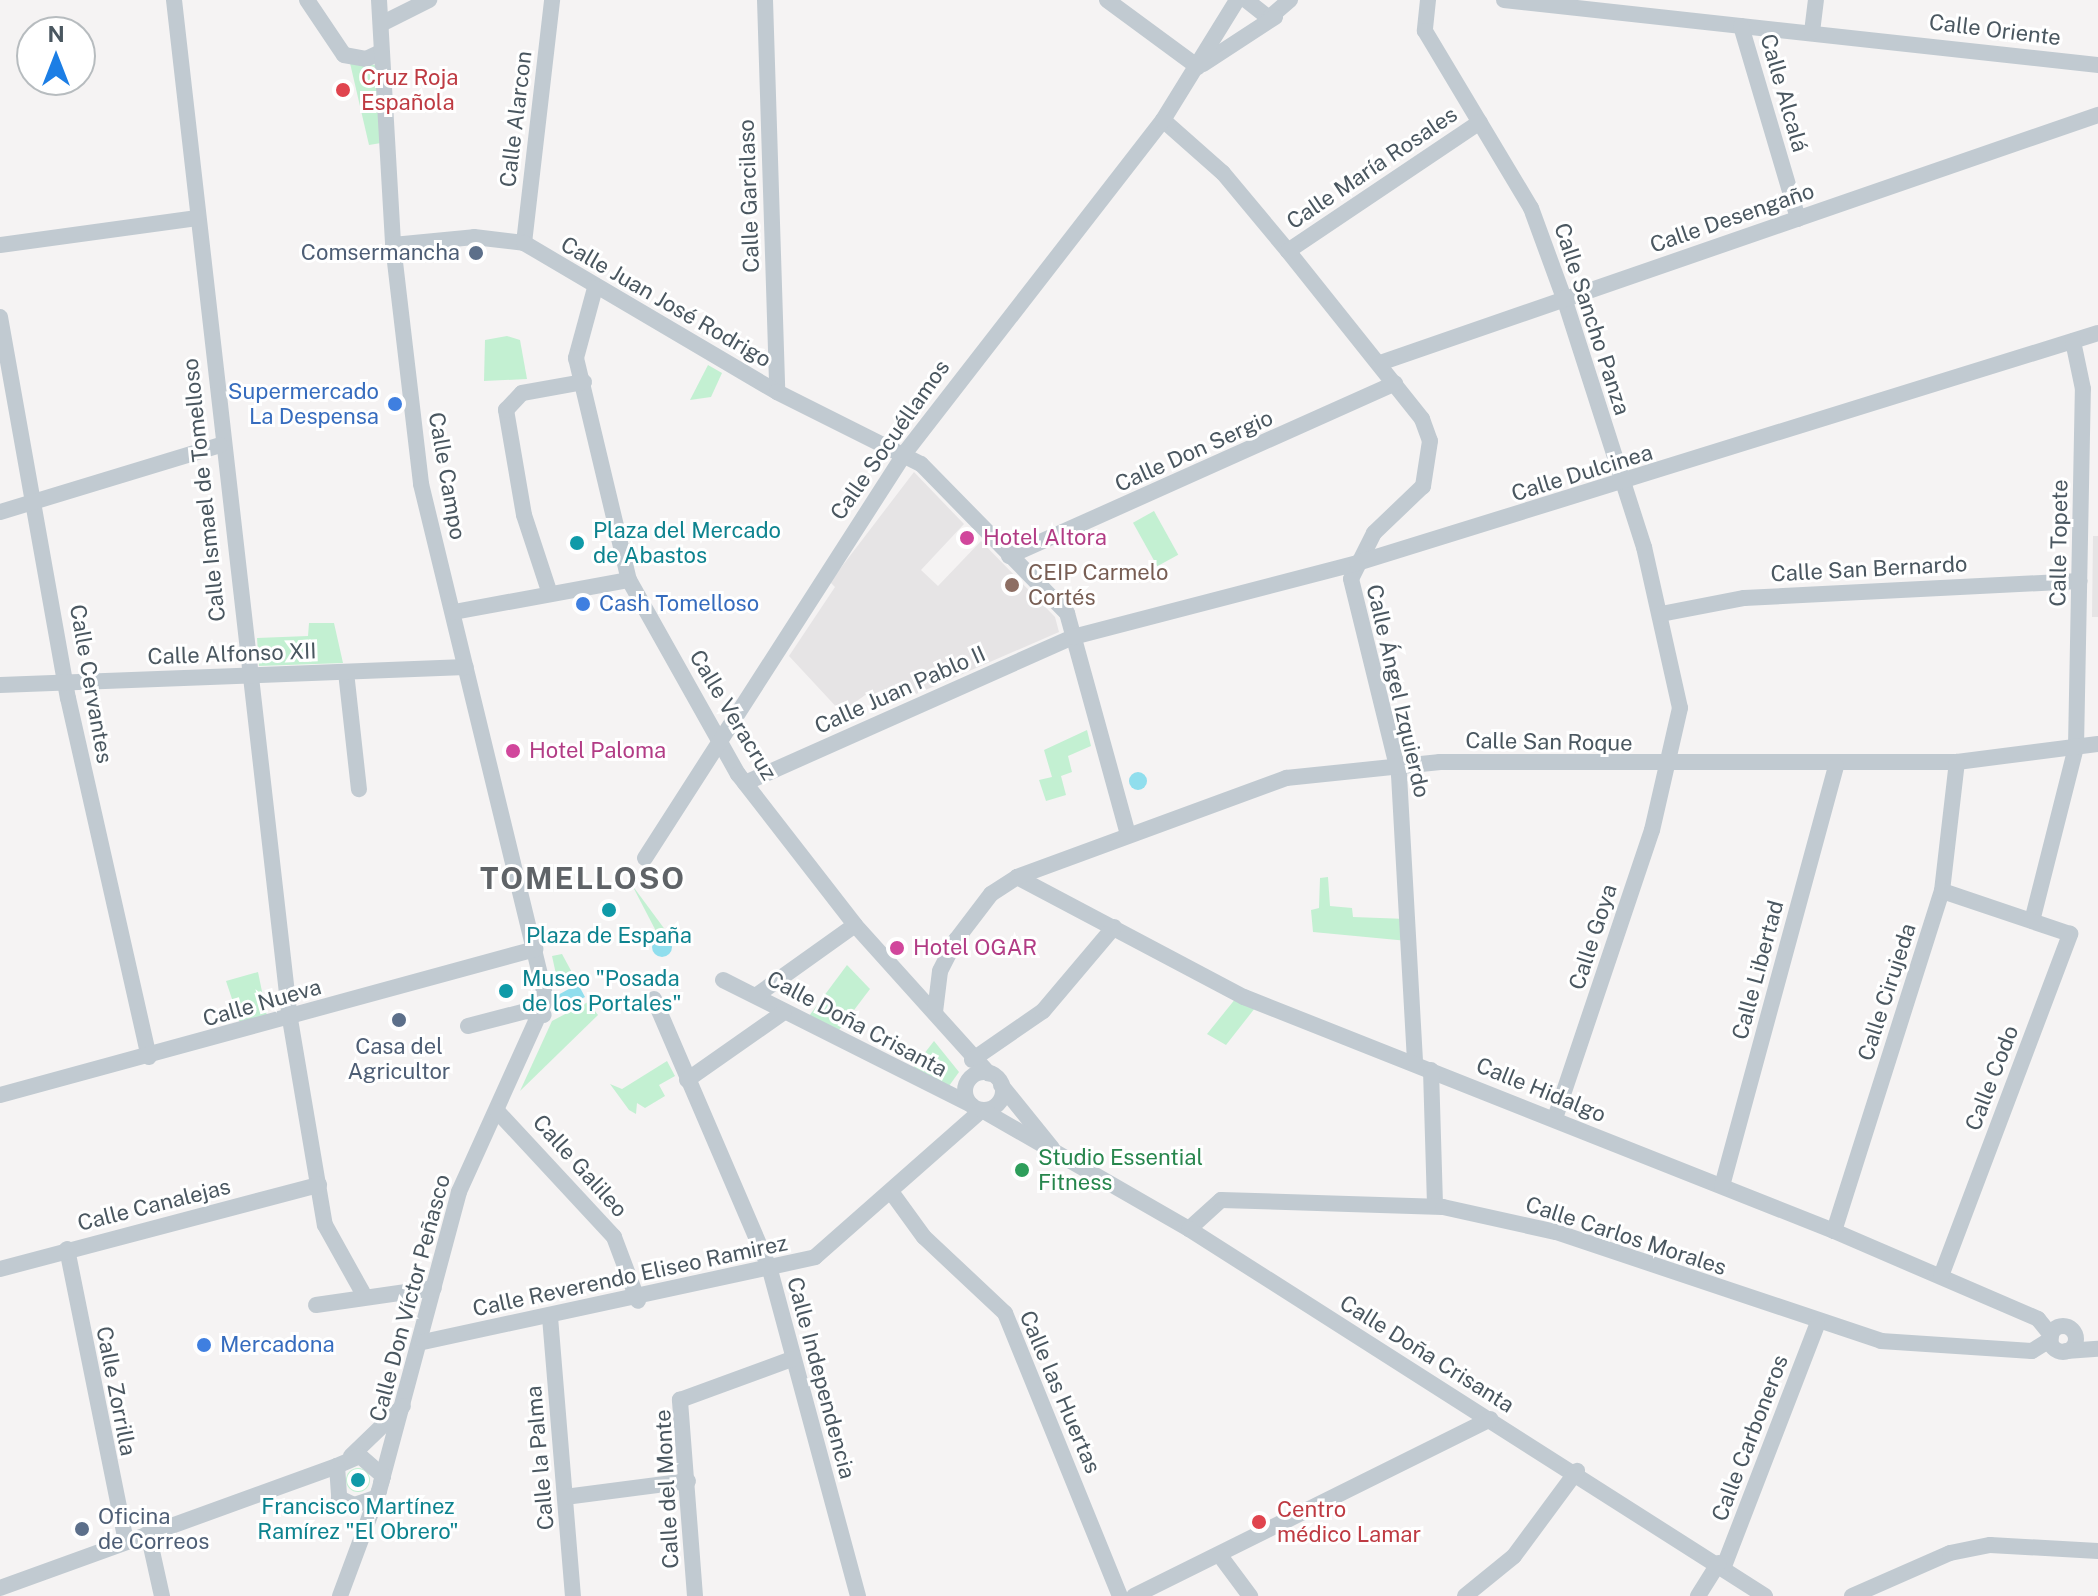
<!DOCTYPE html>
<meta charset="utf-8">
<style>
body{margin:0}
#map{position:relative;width:2098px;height:1596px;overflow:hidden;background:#f5f3f3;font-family:"Public Sans",sans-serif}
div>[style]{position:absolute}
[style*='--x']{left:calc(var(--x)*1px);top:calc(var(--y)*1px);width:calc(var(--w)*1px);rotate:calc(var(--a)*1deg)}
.education>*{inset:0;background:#e6e4e5}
.green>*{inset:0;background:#c3f0d2;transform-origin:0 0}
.round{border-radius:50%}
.water>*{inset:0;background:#90deed}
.street>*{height:16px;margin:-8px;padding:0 8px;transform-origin:8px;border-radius:8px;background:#c1cad1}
.street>.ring{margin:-8px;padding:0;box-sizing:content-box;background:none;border:16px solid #c1cad1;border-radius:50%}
.dots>*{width:22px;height:22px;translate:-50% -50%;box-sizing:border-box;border:4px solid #fff;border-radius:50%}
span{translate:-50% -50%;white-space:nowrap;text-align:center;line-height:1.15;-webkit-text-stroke:6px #fff;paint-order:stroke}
.street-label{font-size:22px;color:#4a5760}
.health-label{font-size:22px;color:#be3a42}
.left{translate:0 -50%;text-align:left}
.service-label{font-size:22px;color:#4e5e75}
.right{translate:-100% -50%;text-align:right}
.shop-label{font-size:22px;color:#366cbe}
.culture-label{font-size:22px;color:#0d838f}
.hotel-label{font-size:22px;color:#b23c85}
.education-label{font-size:22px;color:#785e54}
.leisure-label{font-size:22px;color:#27864d}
.district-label{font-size:30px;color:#5f6367;font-weight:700;letter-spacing:2px}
.north{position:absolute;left:16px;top:16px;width:80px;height:80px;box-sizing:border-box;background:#fff;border:2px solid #b7bcbf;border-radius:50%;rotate:0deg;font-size:22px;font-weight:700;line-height:32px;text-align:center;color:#4a5760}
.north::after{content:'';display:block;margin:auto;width:28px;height:36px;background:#1c7ee5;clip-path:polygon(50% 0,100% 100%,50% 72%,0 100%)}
</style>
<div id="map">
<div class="education">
<i style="clip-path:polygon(914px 472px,964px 524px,921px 570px,938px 586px,981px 541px,1055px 617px,1059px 632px,884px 708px,871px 691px,841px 712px,789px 656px,835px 587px,830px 582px)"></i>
<i style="clip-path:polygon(2093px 536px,2098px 536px,2098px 617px,2092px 617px)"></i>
</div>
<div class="green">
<i style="clip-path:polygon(350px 63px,377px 65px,381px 143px,369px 145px)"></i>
<i style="clip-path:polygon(507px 336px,520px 340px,527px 379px,484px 381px,485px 340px)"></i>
<i style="clip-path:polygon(708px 365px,722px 373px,711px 397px,690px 400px)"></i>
<i style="left:1154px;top:511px;width:50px;height:24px;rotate:61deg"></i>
<i style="clip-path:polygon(309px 623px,334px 623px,343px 663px,259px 666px,257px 638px,308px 636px)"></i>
<i style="clip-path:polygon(1087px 730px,1091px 746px,1068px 756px,1072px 772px,1061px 776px,1066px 795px,1046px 801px,1039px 780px,1052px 777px,1044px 750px)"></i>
<i style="clip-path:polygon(1328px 877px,1330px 906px,1352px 908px,1353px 917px,1407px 919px,1408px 941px,1313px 932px,1311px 910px,1319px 908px,1320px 878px)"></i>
<i style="clip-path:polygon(632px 885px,666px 931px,658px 935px)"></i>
<i style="clip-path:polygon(562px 954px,575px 978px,559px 988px,552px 956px)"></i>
<i style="clip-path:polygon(847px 965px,870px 989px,839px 1030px,809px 1016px)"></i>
<i style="clip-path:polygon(258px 972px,267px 1016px,240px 1023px,226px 981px)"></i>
<i style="clip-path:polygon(1236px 998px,1255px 1008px,1226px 1045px,1207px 1034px)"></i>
<i style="clip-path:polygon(588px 1002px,598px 1015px,520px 1091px,552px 1021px)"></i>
<i style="clip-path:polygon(934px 1041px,959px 1072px,949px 1086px,913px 1068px)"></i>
<i style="clip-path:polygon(667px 1061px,675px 1076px,659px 1085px,665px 1096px,645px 1108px,637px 1103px,636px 1114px,629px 1110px,610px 1084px,622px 1089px)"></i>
<i class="round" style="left:346px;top:1468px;width:24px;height:24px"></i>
</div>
<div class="water">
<i class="round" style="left:1129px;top:772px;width:18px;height:18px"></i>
<i class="round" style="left:652px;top:937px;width:20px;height:20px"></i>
<i style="clip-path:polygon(578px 984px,585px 997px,555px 1012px,558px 995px)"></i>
</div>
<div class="street">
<i style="--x:174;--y:0;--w:1026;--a:83.51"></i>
<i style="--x:290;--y:1019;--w:209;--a:80.4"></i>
<i style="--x:325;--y:1225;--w:82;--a:60.9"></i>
<i style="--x:307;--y:0;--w:66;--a:56.1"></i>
<i style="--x:344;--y:55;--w:22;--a:10"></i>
<i style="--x:366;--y:59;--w:17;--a:-25"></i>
<i style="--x:379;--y:0;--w:245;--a:86.7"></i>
<i style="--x:393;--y:245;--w:241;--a:83.3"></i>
<i style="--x:421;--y:484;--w:530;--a:76.36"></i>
<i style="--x:546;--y:999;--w:212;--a:114.3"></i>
<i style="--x:459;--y:1192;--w:301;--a:105"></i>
<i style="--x:765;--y:0;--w:392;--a:88.2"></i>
<i style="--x:1107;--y:0;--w:113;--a:36.4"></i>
<i style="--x:1246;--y:0;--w:29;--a:38"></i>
<i style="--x:1269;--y:18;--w:28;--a:-41"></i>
<i style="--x:1428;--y:0;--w:31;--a:96"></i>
<i style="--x:1425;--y:31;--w:206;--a:59.1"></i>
<i style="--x:1531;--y:208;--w:96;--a:69.9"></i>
<i style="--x:1564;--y:298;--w:262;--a:72.2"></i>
<i style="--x:1644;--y:547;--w:165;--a:77.4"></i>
<i style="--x:1680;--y:708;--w:125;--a:102.9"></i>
<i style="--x:1652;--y:830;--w:304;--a:108.6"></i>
<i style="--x:1504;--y:0;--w:598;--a:6.24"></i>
<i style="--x:381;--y:24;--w:54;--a:-26.6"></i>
<i style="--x:1741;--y:26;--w:201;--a:73.5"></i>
<i style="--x:1812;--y:32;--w:32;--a:-83"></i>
<i style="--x:1203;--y:64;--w:86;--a:-33.1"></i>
<i style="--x:1163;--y:120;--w:80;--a:41.5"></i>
<i style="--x:1223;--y:173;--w:102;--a:50.2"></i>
<i style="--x:1288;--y:251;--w:215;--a:51.4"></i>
<i style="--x:1422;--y:419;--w:23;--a:70"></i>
<i style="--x:1430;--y:441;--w:46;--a:98.8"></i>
<i style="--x:1423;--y:486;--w:68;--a:136.2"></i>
<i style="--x:1374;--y:533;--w:51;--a:116.6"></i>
<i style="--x:1351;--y:579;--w:202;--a:76.2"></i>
<i style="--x:1399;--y:775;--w:288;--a:86.8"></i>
<i style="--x:524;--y:243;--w:245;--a:-83.4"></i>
<i style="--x:0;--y:245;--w:199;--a:-7.8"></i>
<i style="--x:393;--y:245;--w:81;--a:-5.6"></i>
<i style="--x:474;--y:237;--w:50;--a:6.8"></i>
<i style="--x:524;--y:243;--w:294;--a:30.5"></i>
<i style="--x:777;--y:392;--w:161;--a:26.6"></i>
<i style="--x:921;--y:464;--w:209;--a:45.6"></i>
<i style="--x:1067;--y:613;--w:229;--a:74.6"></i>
<i style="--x:1288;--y:251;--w:231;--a:-33.9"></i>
<i style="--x:595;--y:288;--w:73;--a:105.2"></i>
<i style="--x:576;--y:358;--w:228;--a:76.6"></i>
<i style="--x:629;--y:580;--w:223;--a:60.7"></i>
<i style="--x:738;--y:774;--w:191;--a:52.2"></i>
<i style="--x:855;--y:925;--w:200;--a:48"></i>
<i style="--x:0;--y:317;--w:387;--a:79.9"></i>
<i style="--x:68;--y:698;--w:368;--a:77.3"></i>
<i style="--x:1380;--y:363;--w:760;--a:-19.06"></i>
<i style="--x:0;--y:512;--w:230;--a:-16.9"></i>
<i style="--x:1009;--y:556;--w:423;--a:-24.1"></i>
<i style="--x:550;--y:594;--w:83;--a:-108.2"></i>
<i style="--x:524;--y:515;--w:107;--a:-99.7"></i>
<i style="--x:506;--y:410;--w:23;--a:-47"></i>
<i style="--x:522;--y:393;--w:63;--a:-10.1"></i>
<i style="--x:454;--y:612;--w:178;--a:-10.4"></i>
<i style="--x:1661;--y:614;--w:85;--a:-10.9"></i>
<i style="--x:1744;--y:598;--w:336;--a:-2.9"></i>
<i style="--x:346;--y:672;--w:118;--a:83.7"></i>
<i style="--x:0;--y:685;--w:466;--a:-2.2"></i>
<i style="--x:745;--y:783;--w:359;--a:-24"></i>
<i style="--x:1073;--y:637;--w:293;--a:-14.6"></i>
<i style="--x:1357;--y:563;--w:776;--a:-17.24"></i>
<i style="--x:645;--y:858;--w:480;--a:-57.3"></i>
<i style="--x:904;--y:454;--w:423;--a:-52.2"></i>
<i style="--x:1163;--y:120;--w:141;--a:-58.3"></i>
<i style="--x:1017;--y:877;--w:257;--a:27.9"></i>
<i style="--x:1244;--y:997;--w:635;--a:21.63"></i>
<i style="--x:1834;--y:1231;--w:222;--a:23.3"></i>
<i style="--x:2038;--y:1319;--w:21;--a:51"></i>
<i style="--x:2032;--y:921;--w:179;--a:-75.8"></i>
<i style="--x:2076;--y:747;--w:358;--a:-88.9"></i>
<i style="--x:2083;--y:389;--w:49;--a:-101.8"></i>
<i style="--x:723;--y:980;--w:278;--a:26.7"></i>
<i style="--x:757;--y:995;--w:120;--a:-35.5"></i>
<i style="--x:654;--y:999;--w:295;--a:66.8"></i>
<i style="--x:770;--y:1270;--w:338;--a:74.9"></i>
<i style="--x:935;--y:1012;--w:41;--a:-83"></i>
<i style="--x:940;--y:971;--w:35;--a:-63"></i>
<i style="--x:956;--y:940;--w:58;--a:-52.7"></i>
<i style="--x:991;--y:894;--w:31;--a:-33"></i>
<i style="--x:1017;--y:877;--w:287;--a:-20.2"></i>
<i style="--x:1286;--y:778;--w:155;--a:-5.9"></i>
<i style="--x:1440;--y:762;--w:517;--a:0"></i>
<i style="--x:1957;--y:762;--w:142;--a:-7.3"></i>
<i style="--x:468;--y:1026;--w:60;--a:-14.5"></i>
<i style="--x:526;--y:1011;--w:18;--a:13"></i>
<i style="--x:972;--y:1060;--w:86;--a:-34.6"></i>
<i style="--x:1043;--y:1011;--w:110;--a:-49.8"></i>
<i style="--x:1431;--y:1070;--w:136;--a:88.3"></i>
<i class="ring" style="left:965px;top:1072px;width:22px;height:22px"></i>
<i style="--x:687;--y:1080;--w:118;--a:-35"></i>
<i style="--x:1001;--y:1085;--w:81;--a:51"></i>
<i style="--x:0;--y:1095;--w:555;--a:-15.26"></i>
<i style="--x:497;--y:1111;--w:172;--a:47.1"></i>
<i style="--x:614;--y:1237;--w:68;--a:69.4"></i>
<i style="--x:1722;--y:1186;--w:435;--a:-74.8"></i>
<i style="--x:892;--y:1193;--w:54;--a:54"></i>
<i style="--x:924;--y:1237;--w:111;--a:43.2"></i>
<i style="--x:1005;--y:1313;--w:305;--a:67.9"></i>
<i style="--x:1189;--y:1229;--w:43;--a:-42.2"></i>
<i style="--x:1221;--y:1200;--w:222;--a:1.8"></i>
<i style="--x:1443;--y:1207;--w:116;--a:12.5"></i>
<i style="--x:1556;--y:1232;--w:343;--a:18.5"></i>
<i style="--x:1881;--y:1341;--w:151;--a:3.8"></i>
<i style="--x:2032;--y:1351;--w:22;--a:-32"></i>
<i style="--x:1834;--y:1231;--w:357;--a:-72.4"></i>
<i style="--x:1942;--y:891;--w:130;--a:-83.4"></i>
<i style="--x:67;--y:1249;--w:298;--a:78.6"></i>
<i style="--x:0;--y:1269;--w:330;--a:-14.8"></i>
<i style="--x:1941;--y:1276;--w:366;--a:-69.3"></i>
<i style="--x:2070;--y:934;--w:135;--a:-161.4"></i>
<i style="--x:316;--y:1305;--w:119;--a:-8.2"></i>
<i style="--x:550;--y:1317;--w:280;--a:85.3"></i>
<i class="ring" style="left:2050px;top:1326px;width:10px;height:10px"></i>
<i style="--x:423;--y:1342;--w:401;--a:-12.2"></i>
<i style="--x:815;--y:1257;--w:222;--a:-41.4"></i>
<i style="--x:982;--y:1110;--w:239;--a:29.9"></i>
<i style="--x:1189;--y:1229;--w:683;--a:32.5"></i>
<i style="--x:2066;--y:1351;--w:32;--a:-4"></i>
<i style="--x:351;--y:1456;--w:72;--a:-43.9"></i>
<i style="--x:565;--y:1497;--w:124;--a:-7.4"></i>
<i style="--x:148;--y:1533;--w:65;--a:77.5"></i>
<i style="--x:1221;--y:1557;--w:49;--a:53.4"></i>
<i style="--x:1724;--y:1566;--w:258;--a:-68.9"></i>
<i style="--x:0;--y:1588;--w:358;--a:-19.9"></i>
<i style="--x:340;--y:1596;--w:112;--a:-69.6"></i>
<i style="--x:379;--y:1491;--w:16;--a:-75"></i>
<i style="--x:383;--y:1476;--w:30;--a:-139"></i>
<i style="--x:360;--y:1456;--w:25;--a:157"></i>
<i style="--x:337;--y:1466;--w:32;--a:86"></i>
<i style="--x:339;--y:1498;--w:17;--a:25"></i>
<i style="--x:354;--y:1505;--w:22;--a:-18"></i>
<i style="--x:695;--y:1596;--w:197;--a:-94.4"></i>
<i style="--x:680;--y:1400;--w:119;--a:-20.1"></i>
<i style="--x:1134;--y:1596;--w:398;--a:-26.4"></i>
<i style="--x:1465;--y:1596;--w:63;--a:-39.2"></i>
<i style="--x:1514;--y:1556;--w:106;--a:-53.5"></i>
<i style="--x:1698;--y:1596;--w:39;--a:-58"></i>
<i style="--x:1852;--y:1596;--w:107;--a:-23.7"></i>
<i style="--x:1950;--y:1553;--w:41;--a:-11.3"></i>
<i style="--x:1990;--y:1545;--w:108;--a:3.2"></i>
</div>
<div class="dots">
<i style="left:343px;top:90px;background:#e0444e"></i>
<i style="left:476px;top:253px;background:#5c6f8a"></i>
<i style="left:395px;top:404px;background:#3f7fe0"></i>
<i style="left:967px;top:538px;background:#d1479c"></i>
<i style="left:577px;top:543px;background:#0f9aa8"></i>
<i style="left:1012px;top:585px;background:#8d6e63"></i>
<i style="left:583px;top:604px;background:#3f7fe0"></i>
<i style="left:513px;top:751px;background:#d1479c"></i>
<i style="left:609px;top:910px;background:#0f9aa8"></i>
<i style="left:897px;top:948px;background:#d1479c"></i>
<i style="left:506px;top:991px;background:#0f9aa8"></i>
<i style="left:399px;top:1020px;background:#5c6f8a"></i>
<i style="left:1022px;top:1170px;background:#2e9e5b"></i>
<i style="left:204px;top:1345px;background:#3f7fe0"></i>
<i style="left:358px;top:1480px;background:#0f9aa8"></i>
<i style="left:1259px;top:1522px;background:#e0444e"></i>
<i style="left:82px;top:1529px;background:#5c6f8a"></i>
</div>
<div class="street-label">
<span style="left:1995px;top:30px;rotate:7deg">Calle Oriente</span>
<span style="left:1784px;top:93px;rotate:74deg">Calle Alcalá</span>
<span style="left:516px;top:119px;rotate:-83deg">Calle Alarcon</span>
<span style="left:1372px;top:168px;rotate:-34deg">Calle María Rosales</span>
<span style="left:749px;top:196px;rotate:-92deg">Calle Garcilaso</span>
<span style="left:1732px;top:218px;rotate:-19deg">Calle Desengaño</span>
<span style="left:666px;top:302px;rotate:30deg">Calle Juan José Rodrigo</span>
<span style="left:1592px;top:319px;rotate:72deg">Calle Sancho Panza</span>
<span style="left:890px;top:440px;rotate:-55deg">Calle Socuéllamos</span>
<span style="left:1194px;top:451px;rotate:-24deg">Calle Don Sergio</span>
<span style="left:1582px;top:473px;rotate:-17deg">Calle Dulcinea</span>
<span style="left:447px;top:476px;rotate:80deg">Calle Campo</span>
<span style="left:204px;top:490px;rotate:-96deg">Calle Ismael de Tomelloso</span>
<span style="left:2059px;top:543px;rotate:-89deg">Calle Topete</span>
<span style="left:1869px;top:569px;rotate:-3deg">Calle San Bernardo</span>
<span style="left:232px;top:654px;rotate:-2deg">Calle Alfonso XII</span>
<span style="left:91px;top:684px;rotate:80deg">Calle Cervantes</span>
<span style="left:900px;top:690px;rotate:-24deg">Calle Juan Pablo II</span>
<span style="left:1398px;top:691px;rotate:77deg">Calle Ángel Izquierdo</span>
<span style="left:733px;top:715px;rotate:59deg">Calle Veracruz</span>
<span style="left:1549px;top:742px;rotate:1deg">Calle San Roque</span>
<span style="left:1593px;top:937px;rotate:-72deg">Calle Goya</span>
<span style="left:1758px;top:970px;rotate:-75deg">Calle Libertad</span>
<span style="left:1887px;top:992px;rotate:-72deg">Calle Cirujeda</span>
<span style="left:262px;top:1003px;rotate:-16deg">Calle Nueva</span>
<span style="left:857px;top:1024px;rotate:28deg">Calle Doña Crisanta</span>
<span style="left:1992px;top:1078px;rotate:-69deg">Calle Codo</span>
<span style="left:1541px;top:1090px;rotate:22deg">Calle Hidalgo</span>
<span style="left:580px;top:1166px;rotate:48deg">Calle Galileo</span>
<span style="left:154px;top:1205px;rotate:-14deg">Calle Canalejas</span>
<span style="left:1626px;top:1236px;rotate:18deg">Calle Carlos Morales</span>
<span style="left:630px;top:1276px;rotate:-12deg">Calle Reverendo Eliseo Ramirez</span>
<span style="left:410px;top:1298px;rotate:-75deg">Calle Don Víctor Peñasco</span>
<span style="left:1427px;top:1354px;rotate:32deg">Calle Doña Crisanta</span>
<span style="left:821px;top:1378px;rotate:75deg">Calle Independencia</span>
<span style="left:116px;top:1391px;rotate:79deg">Calle Zorrilla</span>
<span style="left:1060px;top:1392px;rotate:67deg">Calle las Huertas</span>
<span style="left:1750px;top:1438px;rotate:-69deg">Calle Carboneros</span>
<span style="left:540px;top:1458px;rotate:-95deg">Calle la Palma</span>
<span style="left:667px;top:1489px;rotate:-93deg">Calle del Monte</span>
</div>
<div class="health-label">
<span class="left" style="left:361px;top:90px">Cruz Roja<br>Española</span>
<span class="left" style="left:1277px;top:1522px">Centro<br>médico Lamar</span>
</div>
<div class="service-label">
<span class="right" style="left:460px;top:253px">Comsermancha</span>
<span style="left:399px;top:1059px">Casa del<br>Agricultor</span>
<span class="left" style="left:98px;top:1529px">Oficina<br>de Correos</span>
</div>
<div class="shop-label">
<span class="right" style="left:379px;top:404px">Supermercado<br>La Despensa</span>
<span class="left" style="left:599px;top:604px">Cash Tomelloso</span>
<span class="left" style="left:220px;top:1345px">Mercadona</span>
</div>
<div class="culture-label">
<span class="left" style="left:593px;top:543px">Plaza del Mercado<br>de Abastos</span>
<span style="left:609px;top:936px">Plaza de España</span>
<span class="left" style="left:522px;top:991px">Museo "Posada<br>de los Portales"</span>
<span style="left:358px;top:1519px">Francisco Martínez<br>Ramírez "El Obrero"</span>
</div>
<div class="hotel-label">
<span class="left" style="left:983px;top:538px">Hotel Altora</span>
<span class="left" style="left:529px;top:751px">Hotel Paloma</span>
<span class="left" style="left:913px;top:948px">Hotel OGAR</span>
</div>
<div class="education-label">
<span class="left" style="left:1028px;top:585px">CEIP Carmelo<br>Cortés</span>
</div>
<div class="leisure-label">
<span class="left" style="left:1038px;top:1170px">Studio Essential<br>Fitness</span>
</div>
<div class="district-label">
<span style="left:583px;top:878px">TOMELLOSO</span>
</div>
<div class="north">N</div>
</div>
